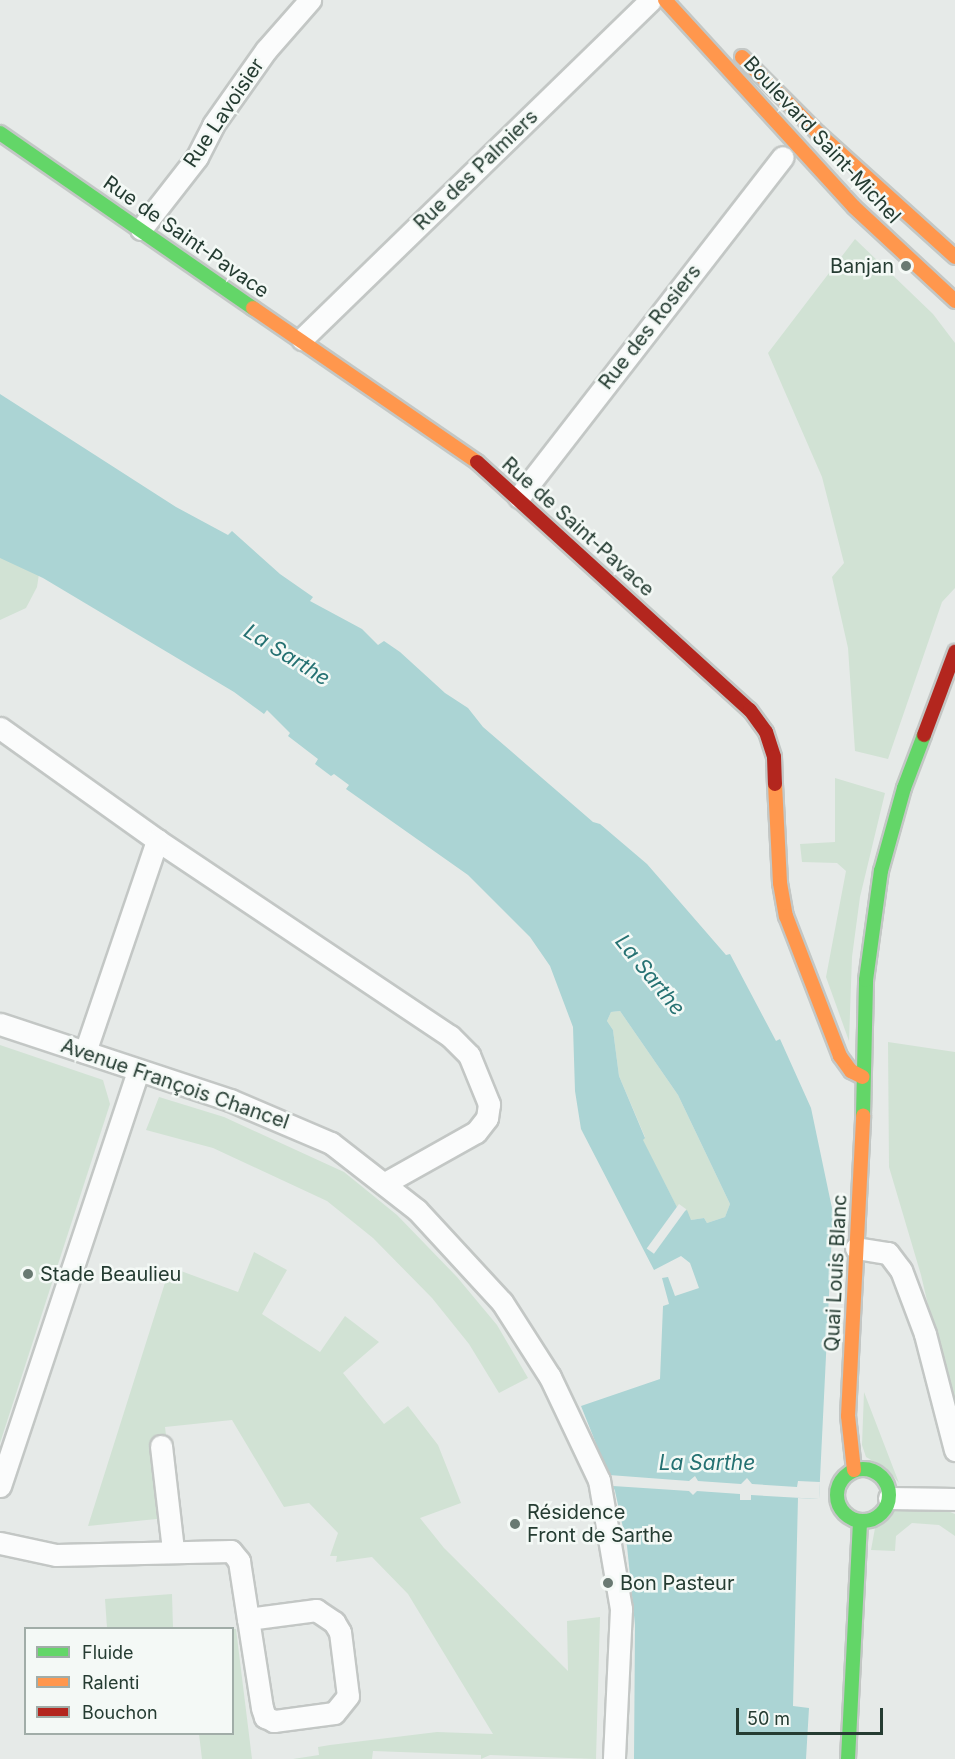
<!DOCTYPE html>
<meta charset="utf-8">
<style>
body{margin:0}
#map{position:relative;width:955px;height:1759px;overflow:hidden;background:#e6eae8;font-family:Inter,sans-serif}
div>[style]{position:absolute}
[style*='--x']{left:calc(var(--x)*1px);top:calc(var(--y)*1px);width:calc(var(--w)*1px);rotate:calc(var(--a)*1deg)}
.green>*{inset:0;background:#d1e2d4}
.water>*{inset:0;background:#abd4d4}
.pier>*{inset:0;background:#e6eae8;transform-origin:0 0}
.roads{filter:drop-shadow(2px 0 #c3c7c5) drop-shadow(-2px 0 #c3c7c5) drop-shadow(0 2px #c3c7c5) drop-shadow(0 -2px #c3c7c5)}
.street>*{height:21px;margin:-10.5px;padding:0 10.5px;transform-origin:10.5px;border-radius:10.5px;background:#fbfcfc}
.fast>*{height:14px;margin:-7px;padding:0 7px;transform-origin:7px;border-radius:7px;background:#63d668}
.fast>.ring{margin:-7px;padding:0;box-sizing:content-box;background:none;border:14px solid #63d668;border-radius:50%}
.slow>*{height:14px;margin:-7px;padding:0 7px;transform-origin:7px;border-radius:7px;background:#ff974d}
.jam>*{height:14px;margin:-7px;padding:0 7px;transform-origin:7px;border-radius:7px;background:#b3261e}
.dots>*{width:16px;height:16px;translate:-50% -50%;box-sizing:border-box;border:3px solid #f4f9f6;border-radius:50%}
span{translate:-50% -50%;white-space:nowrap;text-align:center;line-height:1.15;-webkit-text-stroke:5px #f4f9f6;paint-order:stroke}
.street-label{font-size:20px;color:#253c32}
.poi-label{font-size:20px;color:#253c32}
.right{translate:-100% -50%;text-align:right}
.left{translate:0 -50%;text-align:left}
.water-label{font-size:21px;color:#257172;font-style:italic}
.legend{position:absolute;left:24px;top:1627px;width:210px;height:108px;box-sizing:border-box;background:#f4f9f6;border:2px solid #a1ada8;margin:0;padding:8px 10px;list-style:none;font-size:18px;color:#253c32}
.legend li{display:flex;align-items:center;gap:12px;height:30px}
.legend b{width:30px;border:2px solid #a1ada8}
.scale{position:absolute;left:736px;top:1708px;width:147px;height:27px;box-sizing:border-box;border:3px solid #253c32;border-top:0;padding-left:8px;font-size:18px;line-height:21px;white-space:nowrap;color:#253c32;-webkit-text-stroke:4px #f4f9f6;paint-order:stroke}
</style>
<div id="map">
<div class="green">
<i style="clip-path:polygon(855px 239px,933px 314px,955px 343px,955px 588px,942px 602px,888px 759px,855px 751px,848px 648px,832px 577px,844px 563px,822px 477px,768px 353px)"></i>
<i style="clip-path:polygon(0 535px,41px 561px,37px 587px,26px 608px,0 620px)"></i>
<i style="clip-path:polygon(835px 778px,885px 793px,860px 897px,852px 957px,849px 1041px,826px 977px,846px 871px,837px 863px,802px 862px,800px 844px,835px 842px)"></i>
<i style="clip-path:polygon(620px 1011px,678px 1095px,730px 1204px,725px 1217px,707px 1223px,704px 1218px,691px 1220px,680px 1213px,642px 1140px,645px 1137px,619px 1076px,613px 1030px,607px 1021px,611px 1012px)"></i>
<i style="clip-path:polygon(888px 1042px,955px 1052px,955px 1399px,950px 1399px,921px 1275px,889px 1167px)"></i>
<i style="clip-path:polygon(0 1045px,103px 1080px,110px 1104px,0 1443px)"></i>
<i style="clip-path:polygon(159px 1097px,224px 1117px,344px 1172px,397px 1215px,457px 1277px,497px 1325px,528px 1378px,499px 1393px,469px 1344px,432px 1298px,373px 1238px,327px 1201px,213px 1148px,146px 1130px)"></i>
<i style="clip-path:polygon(254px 1252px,287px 1270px,262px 1314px,320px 1352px,345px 1316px,379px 1342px,343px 1373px,384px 1424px,408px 1406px,438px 1445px,461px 1503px,420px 1518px,444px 1548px,568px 1671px,567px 1621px,600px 1617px,596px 1759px,490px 1755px,481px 1759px,481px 1755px,373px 1751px,372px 1759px,293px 1759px,319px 1755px,318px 1747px,330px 1745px,437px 1732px,493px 1734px,408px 1594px,372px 1557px,336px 1562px,337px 1556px,330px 1556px,338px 1533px,309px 1503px,284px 1507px,232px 1420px,165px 1427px,176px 1517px,88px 1526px,170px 1267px,238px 1292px)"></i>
<i style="clip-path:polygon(864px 1392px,899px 1483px,887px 1469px,866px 1457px,862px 1445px)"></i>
<i style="clip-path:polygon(938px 1507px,955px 1514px,955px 1536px,939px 1525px,912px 1523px,896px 1536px,895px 1551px,871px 1550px,875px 1528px,892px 1511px)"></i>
<i style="clip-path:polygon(172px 1594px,173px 1628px,107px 1628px,105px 1599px)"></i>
<i style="clip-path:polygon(233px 1629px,236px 1629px,252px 1759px,202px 1759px,199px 1734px,232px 1734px)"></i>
</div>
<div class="water">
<i style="clip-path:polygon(evenodd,0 394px,176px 507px,228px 535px,232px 531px,280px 574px,313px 597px,310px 601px,362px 629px,378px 645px,384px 641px,400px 652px,445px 693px,468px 708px,483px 727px,593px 822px,600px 824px,647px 864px,726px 955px,730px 954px,776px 1041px,780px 1039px,811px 1108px,833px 1213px,819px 1499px,798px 1498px,793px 1706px,809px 1708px,806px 1759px,634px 1759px,635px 1625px,627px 1546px,615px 1491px,581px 1406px,660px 1379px,663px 1306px,669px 1304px,662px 1278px,668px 1277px,675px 1296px,699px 1288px,690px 1263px,681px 1256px,654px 1270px,581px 1129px,575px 1091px,573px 1027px,550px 966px,530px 937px,468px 875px,346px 789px,349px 785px,334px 774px,331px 776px,315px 764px,318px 759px,288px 736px,290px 733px,267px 710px,264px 714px,234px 692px,43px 578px,0 558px,0 394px,620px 1011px,678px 1095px,730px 1204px,725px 1217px,707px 1223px,704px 1218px,691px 1220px,687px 1210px,680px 1213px,643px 1140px,645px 1138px,619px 1076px,613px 1030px,607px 1021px,611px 1012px,620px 1011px)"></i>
</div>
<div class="pier">
<i style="left:679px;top:1204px;width:9px;height:55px;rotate:36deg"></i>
<i style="clip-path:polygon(609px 1475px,689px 1481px,695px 1476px,698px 1481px,741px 1484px,747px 1478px,752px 1484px,797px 1487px,798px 1481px,820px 1482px,819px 1499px,751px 1495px,751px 1500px,740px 1500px,740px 1494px,697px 1491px,693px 1495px,689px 1491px,613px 1486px)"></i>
</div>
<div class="roads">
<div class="street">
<i style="--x:141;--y:229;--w:91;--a:-52.1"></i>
<i style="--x:197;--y:157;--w:36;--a:-63"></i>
<i style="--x:213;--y:125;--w:92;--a:-54.8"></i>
<i style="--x:266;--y:50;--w:67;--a:-48.7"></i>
<i style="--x:302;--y:339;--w:486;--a:-44.2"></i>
<i style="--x:519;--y:497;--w:430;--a:-52.2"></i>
<i style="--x:0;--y:728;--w:193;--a:35.5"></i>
<i style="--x:157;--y:840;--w:353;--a:33.8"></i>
<i style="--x:450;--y:1036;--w:27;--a:45"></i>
<i style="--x:469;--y:1055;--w:53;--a:67.8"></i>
<i style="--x:489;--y:1104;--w:14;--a:98"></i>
<i style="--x:487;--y:1118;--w:18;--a:128"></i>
<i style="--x:476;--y:1132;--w:104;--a:150.7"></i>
<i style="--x:0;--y:1024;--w:242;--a:18.3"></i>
<i style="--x:230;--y:1100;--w:110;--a:23.1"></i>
<i style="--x:331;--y:1143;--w:109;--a:37.9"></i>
<i style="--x:417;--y:1210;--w:125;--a:47.3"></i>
<i style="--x:502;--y:1302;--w:89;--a:57.4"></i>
<i style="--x:550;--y:1377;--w:114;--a:64.6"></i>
<i style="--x:599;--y:1480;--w:131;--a:80.3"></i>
<i style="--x:621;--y:1609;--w:150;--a:92.7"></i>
<i style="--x:85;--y:1052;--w:224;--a:-71.2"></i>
<i style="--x:856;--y:1248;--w:32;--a:9"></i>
<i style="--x:888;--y:1253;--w:21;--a:53"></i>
<i style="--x:901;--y:1270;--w:68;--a:69.4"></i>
<i style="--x:925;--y:1334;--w:120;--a:75.5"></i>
<i style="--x:161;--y:1446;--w:105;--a:83.4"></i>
<i style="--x:0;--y:1486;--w:438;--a:-71.6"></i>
<i style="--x:889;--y:1498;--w:66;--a:0.9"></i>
<i style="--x:0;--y:1543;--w:57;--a:12.1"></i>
<i style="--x:56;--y:1555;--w:175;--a:-1.3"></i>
<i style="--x:231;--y:1551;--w:13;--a:51"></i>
<i style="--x:239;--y:1561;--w:59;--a:81.2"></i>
<i style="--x:316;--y:1610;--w:22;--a:34"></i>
<i style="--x:334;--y:1622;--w:12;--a:59"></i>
<i style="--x:340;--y:1632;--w:64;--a:82.9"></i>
<i style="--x:348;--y:1696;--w:22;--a:129"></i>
<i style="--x:334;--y:1713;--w:61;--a:172.4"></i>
<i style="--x:274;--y:1721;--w:10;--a:-156"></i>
<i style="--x:265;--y:1717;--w:9;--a:-108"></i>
<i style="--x:262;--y:1708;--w:90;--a:-98.9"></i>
<i style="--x:248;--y:1619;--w:69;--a:-7.5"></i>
</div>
<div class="fast">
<i style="--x:0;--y:133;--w:308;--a:34.7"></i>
<i style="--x:863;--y:1115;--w:135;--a:-88.7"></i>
<i style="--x:866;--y:980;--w:110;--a:-82.2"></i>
<i style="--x:881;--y:871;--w:86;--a:-74.5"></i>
<i style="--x:904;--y:788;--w:57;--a:-69.3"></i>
<i class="ring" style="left:837px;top:1469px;width:38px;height:38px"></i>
<i style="--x:848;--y:1759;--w:238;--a:-87.1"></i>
</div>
<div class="slow">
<i style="--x:665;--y:0;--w:280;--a:47.6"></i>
<i style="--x:854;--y:207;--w:138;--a:42.9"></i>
<i style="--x:742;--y:57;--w:107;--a:45"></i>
<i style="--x:818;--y:133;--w:185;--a:42.1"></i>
<i style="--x:253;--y:308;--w:272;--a:34.5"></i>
<i style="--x:775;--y:784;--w:99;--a:87.1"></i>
<i style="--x:780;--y:883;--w:34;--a:80"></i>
<i style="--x:786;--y:916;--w:150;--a:68.9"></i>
<i style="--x:840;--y:1056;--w:19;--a:54"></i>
<i style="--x:851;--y:1071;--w:13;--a:27"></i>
<i style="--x:854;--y:1470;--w:54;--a:-96.3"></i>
<i style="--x:848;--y:1416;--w:301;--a:-87.1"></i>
</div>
<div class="jam">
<i style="--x:477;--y:462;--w:369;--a:42.3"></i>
<i style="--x:750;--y:710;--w:27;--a:54"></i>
<i style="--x:766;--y:732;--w:26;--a:72"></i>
<i style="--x:774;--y:757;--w:27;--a:88"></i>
<i style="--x:924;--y:735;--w:89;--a:-69.5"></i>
</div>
</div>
<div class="dots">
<i style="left:906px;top:266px;background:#697972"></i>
<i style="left:28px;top:1274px;background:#697972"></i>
<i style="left:515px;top:1524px;background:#697972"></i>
<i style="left:608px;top:1583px;background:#697972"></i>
</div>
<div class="street-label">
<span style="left:224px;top:113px;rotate:-56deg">Rue Lavoisier</span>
<span style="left:822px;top:140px;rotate:47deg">Boulevard Saint-Michel</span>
<span style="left:476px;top:170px;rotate:-44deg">Rue des Palmiers</span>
<span style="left:186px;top:237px;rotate:35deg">Rue de Saint-Pavace</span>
<span style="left:650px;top:327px;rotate:-52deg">Rue des Rosiers</span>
<span style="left:578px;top:527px;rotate:42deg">Rue de Saint-Pavace</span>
<span style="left:175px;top:1084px;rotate:19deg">Avenue François Chancel</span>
<span style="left:836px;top:1273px;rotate:-87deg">Quai Louis Blanc</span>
</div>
<div class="poi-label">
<span class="right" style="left:894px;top:266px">Banjan</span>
<span class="left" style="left:40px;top:1274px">Stade Beaulieu</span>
<span class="left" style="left:527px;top:1524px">Résidence<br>Front de Sarthe</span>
<span class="left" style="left:620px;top:1583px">Bon Pasteur</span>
</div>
<div class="water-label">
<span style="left:287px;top:655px;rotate:32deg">La Sarthe</span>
<span style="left:650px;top:975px;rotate:51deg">La Sarthe</span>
<span style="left:707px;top:1463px">La Sarthe</span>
</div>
<ul class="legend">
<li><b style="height:8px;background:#63d668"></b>Fluide</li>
<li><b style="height:8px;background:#ff974d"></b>Ralenti</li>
<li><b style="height:8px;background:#b3261e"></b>Bouchon</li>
</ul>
<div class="scale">50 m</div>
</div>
